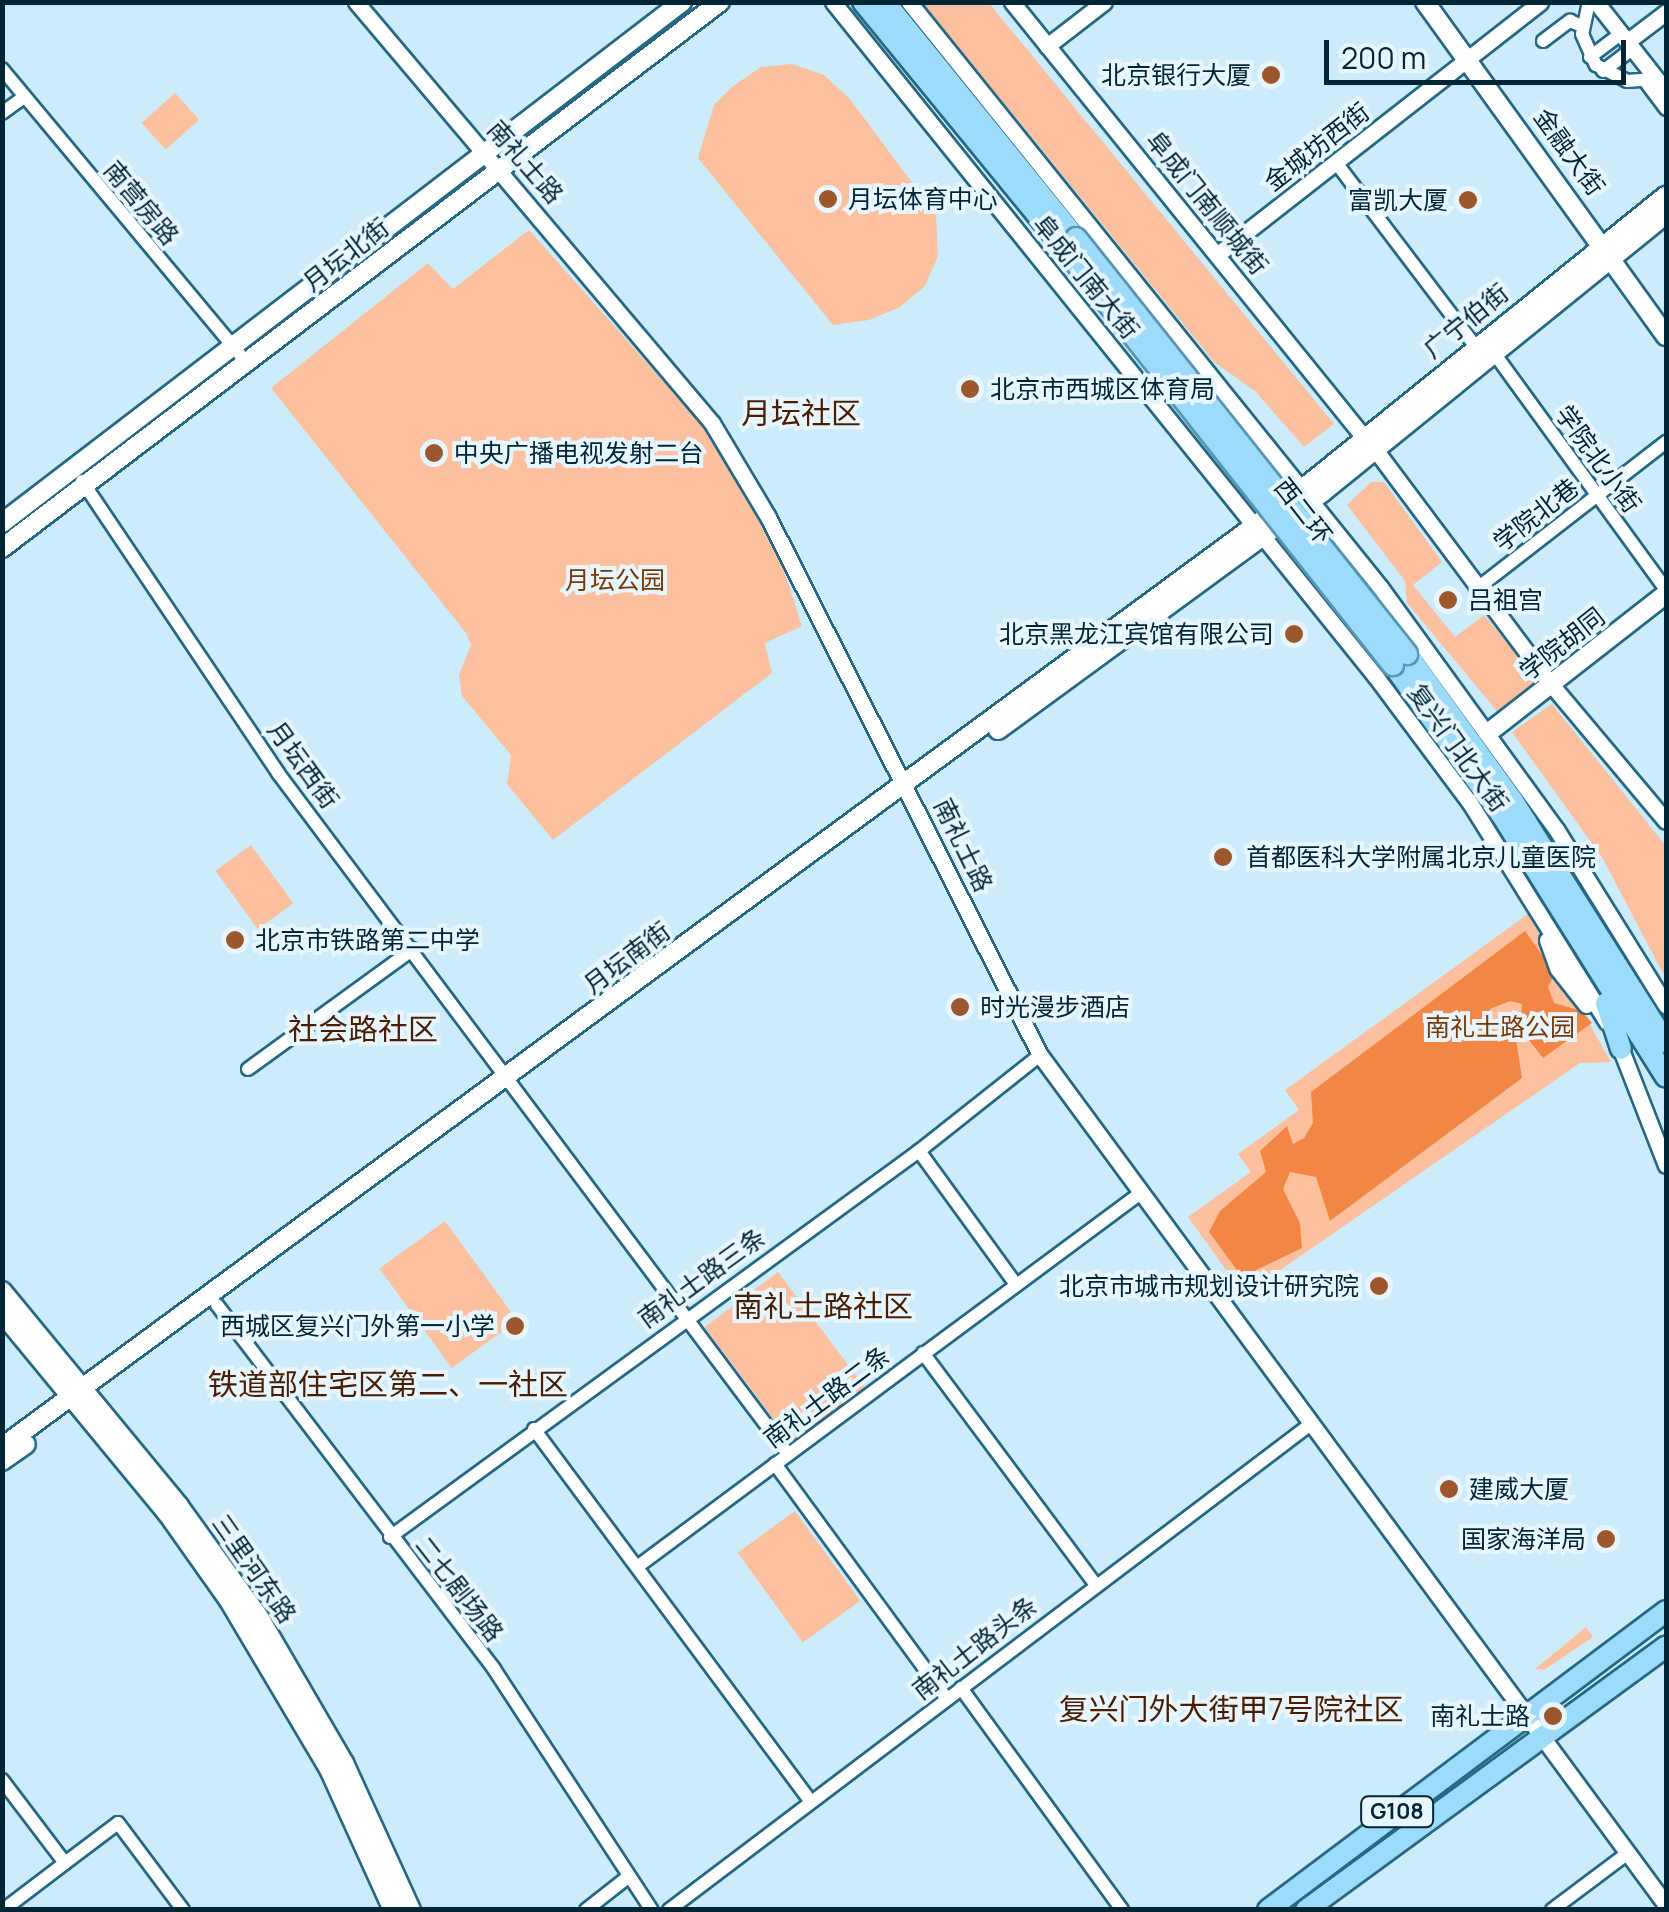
<!DOCTYPE html>
<meta charset="utf-8">
<style>
body{margin:0}
#map{position:relative;width:1669px;height:1912px;overflow:hidden;background:#ccecfc;font-family:Manrope,"Noto Sans SC",sans-serif}
div>[style]{position:absolute}
[style*='--x']{left:calc(var(--x)*1px);top:calc(var(--y)*1px);width:calc(var(--w)*1px);rotate:calc(var(--a)*1deg)}
.green>*{inset:0;background:#fcc09f;transform-origin:0 0}
.forest>*{inset:0;background:#f28745}
.roads{filter:drop-shadow(2px 0 #266884) drop-shadow(-2px 0 #266884) drop-shadow(0 2px #266884) drop-shadow(0 -2px #266884)}
.minor>*{height:12px;margin:-6px;padding:0 6px;transform-origin:6px;border-radius:6px;background:#fff}
.tertiary>*{height:15px;margin:-7.5px;padding:0 7.5px;transform-origin:7.5px;border-radius:7.5px;background:#fff}
.secondary>*{height:18px;margin:-9px;padding:0 9px;transform-origin:9px;border-radius:9px;background:#fff}
.trunk>*{height:20px;margin:-10px;padding:0 10px;transform-origin:10px;border-radius:10px;background:#9cdcfa}
.bridges{filter:drop-shadow(2px 0 #5696b4) drop-shadow(-2px 0 #5696b4) drop-shadow(0 2px #5696b4) drop-shadow(0 -2px #5696b4)}
.trunk-bridge>*{height:20px;margin:-10px;padding:0 10px;transform-origin:10px;border-radius:10px;background:#9cdcfa}
.dots>*{width:28px;height:28px;translate:-50% -50%;box-sizing:border-box;border:5px solid #e7f6fe;border-radius:50%}
span{translate:-50% -50%;white-space:nowrap;text-align:center;line-height:1.15;-webkit-text-stroke:8px #e7f6fe;paint-order:stroke}
.shield-label span{padding:2px 8px;background:#e7f6fe;border:2px solid;border-radius:8px;-webkit-text-stroke-width:0}
.shield-label{font-size:22px;color:#002534;font-weight:700}
.poi-label{font-size:25px;color:#002534}
.right{translate:-100% -50%;text-align:right}
.left{translate:0 -50%;text-align:left}
.street-label{font-size:25px;color:#002534}
.park-label{font-size:25px;color:#7a3702}
.quarter-label{font-size:30px;color:#4a1c00}
.frame{position:absolute;inset:0;border:5px solid #002534;pointer-events:none}
.scale{position:absolute;left:1324px;top:40px;width:302px;height:45px;box-sizing:border-box;border:5px solid #002534;border-top:0;padding-left:12px;font-size:30px;line-height:35px;white-space:nowrap;color:#002534;-webkit-text-stroke:8px #e7f6fe;paint-order:stroke}
</style>
<div id="map">
<div class="green">
<i style="clip-path:polygon(923px 3px,989px 3px,1334px 424px,1304px 447px,1255px 391px,1214px 362px)"></i>
<i style="clip-path:polygon(792px 64px,824px 75px,850px 99px,936px 215px,938px 256px,925px 286px,900px 307px,869px 320px,833px 325px,698px 158px,714px 105px,733px 86px,761px 67px)"></i>
<i style="left:175px;top:93px;width:36px;height:45px;rotate:48deg"></i>
<i style="clip-path:polygon(529px 230px,712px 436px,772px 534px,802px 626px,765px 643px,772px 673px,553px 840px,507px 784px,511px 755px,462px 696px,459px 675px,471px 645px,466px 633px,271px 388px,428px 263px,453px 289px)"></i>
<i style="clip-path:polygon(1371px 482px,1384px 482px,1442px 562px,1413px 585px,1455px 637px,1484px 615px,1541px 684px,1501px 716px,1407px 603px,1405px 581px,1347px 505px)"></i>
<i style="clip-path:polygon(1552px 704px,1666px 846px,1666px 979px,1603px 859px,1512px 732px)"></i>
<i style="left:251px;top:845px;width:72px;height:44px;rotate:54deg"></i>
<i style="clip-path:polygon(1528px 914px,1611px 1062px,1580px 1063px,1244px 1295px,1188px 1217px,1251px 1172px,1238px 1154px,1299px 1110px,1285px 1090px)"></i>
<i style="left:445px;top:1221px;width:123px;height:81px;rotate:54deg"></i>
<i style="left:778px;top:1272px;width:146px;height:92px;rotate:53deg"></i>
<i style="left:795px;top:1511px;width:111px;height:71px;rotate:54deg"></i>
<i style="clip-path:polygon(1586px 1627px,1593px 1637px,1544px 1670px,1535px 1669px)"></i>
</div>
<div class="forest">
<i style="clip-path:polygon(1525px 931px,1555px 973px,1548px 987px,1554px 1003px,1582px 1011px,1592px 1023px,1543px 1058px,1520px 1029px,1522px 1004px,1510px 1001px,1490px 1009px,1485px 1026px,1516px 1039px,1522px 1078px,1330px 1221px,1316px 1177px,1290px 1172px,1283px 1189px,1300px 1223px,1302px 1248px,1242px 1277px,1209px 1232px,1220px 1211px,1266px 1172px,1260px 1151px,1287px 1126px,1293px 1144px,1304px 1138px,1313px 1123px,1311px 1092px)"></i>
</div>
<div class="roads">
<div class="minor">
<i style="--x:1589;--y:2;--w:33;--a:102"></i>
<i style="--x:1582;--y:34;--w:34;--a:66"></i>
<i style="--x:1596;--y:65;--w:35;--a:27"></i>
<i style="--x:1627;--y:81;--w:31;--a:-4"></i>
<i style="--x:1543;--y:41;--w:34;--a:-37"></i>
<i style="--x:1570;--y:21;--w:13;--a:23"></i>
<i style="--x:1590;--y:57;--w:39;--a:-37"></i>
<i style="--x:2;--y:69;--w:383;--a:50.2"></i>
<i style="--x:1603;--y:71;--w:38;--a:-37"></i>
<i style="--x:1645;--y:81;--w:35;--a:53"></i>
<i style="--x:2;--y:113;--w:26;--a:-36"></i>
<i style="--x:1337;--y:164;--w:228;--a:52.8"></i>
<i style="--x:1494;--y:353;--w:293;--a:54"></i>
<i style="--x:82;--y:481;--w:352;--a:56.1"></i>
<i style="--x:278;--y:773;--w:851;--a:53.17"></i>
<i style="--x:1479;--y:587;--w:237;--a:-37.8"></i>
<i style="--x:248;--y:1069;--w:204;--a:-36"></i>
<i style="--x:919;--y:1151;--w:163;--a:54"></i>
<i style="--x:217;--y:1305;--w:457;--a:52.7"></i>
<i style="--x:494;--y:1669;--w:288;--a:56.8"></i>
<i style="--x:923;--y:1353;--w:288;--a:53.3"></i>
<i style="--x:534;--y:1429;--w:462;--a:53.4"></i>
<i style="--x:775;--y:1464;--w:291;--a:53.8"></i>
<i style="--x:390;--y:1537;--w:655;--a:-36.12"></i>
<i style="--x:919;--y:1151;--w:154;--a:-38.4"></i>
<i style="--x:637;--y:1567;--w:629;--a:-36.6"></i>
<i style="--x:961;--y:1688;--w:274;--a:54"></i>
<i style="--x:2;--y:1780;--w:104;--a:52.8"></i>
<i style="--x:65;--y:1863;--w:78;--a:142.8"></i>
<i style="--x:65;--y:1863;--w:66;--a:-37"></i>
<i style="--x:118;--y:1823;--w:109;--a:53.2"></i>
<i style="--x:586;--y:1910;--w:53;--a:-38.2"></i>
<i style="--x:669;--y:1910;--w:805;--a:-37.13"></i>
<i style="--x:1552;--y:1910;--w:95;--a:-36.9"></i>
</div>
<div class="tertiary">
<i style="--x:356;--y:2;--w:551;--a:49.78"></i>
<i style="--x:712;--y:423;--w:109;--a:59.2"></i>
<i style="--x:768;--y:517;--w:603;--a:63.18"></i>
<i style="--x:1040;--y:1055;--w:1056;--a:53.63"></i>
<i style="--x:833;--y:2;--w:866;--a:51.19"></i>
<i style="--x:1376;--y:677;--w:157;--a:53.3"></i>
<i style="--x:1470;--y:803;--w:258;--a:58"></i>
<i style="--x:909;--y:2;--w:751;--a:51.16"></i>
<i style="--x:1380;--y:587;--w:299;--a:54"></i>
<i style="--x:1556;--y:829;--w:208;--a:58.1"></i>
<i style="--x:1012;--y:2;--w:557;--a:51.05"></i>
<i style="--x:1596;--y:2;--w:113;--a:51.8"></i>
<i style="--x:1628;--y:41;--w:48;--a:-37.3"></i>
<i style="--x:1047;--y:46;--w:72;--a:-37.7"></i>
<i style="--x:1218;--y:254;--w:409;--a:-38"></i>
<i style="--x:1374;--y:448;--w:294;--a:53.2"></i>
<i style="--x:1550;--y:683;--w:180;--a:50"></i>
<i style="--x:1547;--y:940;--w:30;--a:70"></i>
<i style="--x:1557;--y:968;--w:47;--a:51.9"></i>
<i style="--x:1618;--y:1042;--w:132;--a:68.7"></i>
</div>
<div class="secondary">
<i style="--x:1425;--y:2;--w:412;--a:54.2"></i>
<i style="--x:2;--y:523;--w:857;--a:-37.46"></i>
<i style="--x:2;--y:548;--w:902;--a:-37.25"></i>
<i style="--x:998;--y:730;--w:403;--a:-36.2"></i>
<i style="--x:1323;--y:492;--w:442;--a:-39"></i>
<i style="--x:1488;--y:733;--w:226;--a:-38"></i>
<i style="--x:2;--y:1291;--w:278;--a:50.5"></i>
<i style="--x:179;--y:1506;--w:137;--a:54.2"></i>
<i style="--x:259;--y:1617;--w:169;--a:59.8"></i>
<i style="--x:344;--y:1763;--w:162;--a:65.5"></i>
<i style="--x:2;--y:1313;--w:259;--a:50.5"></i>
<i style="--x:167;--y:1513;--w:105;--a:54.7"></i>
<i style="--x:228;--y:1599;--w:198;--a:59.3"></i>
<i style="--x:329;--y:1769;--w:155;--a:65.6"></i>
<i style="--x:2;--y:1447;--w:1586;--a:-36.34"></i>
<i style="--x:1280;--y:507;--w:496;--a:-38.9"></i>
<i style="--x:2;--y:1461;--w:29;--a:-35"></i>
</div>
<div class="trunk">
<i style="--x:863;--y:2;--w:319;--a:50.7"></i>
<i style="--x:885;--y:2;--w:304;--a:51"></i>
<i style="--x:1407;--y:654;--w:181;--a:54.2"></i>
<i style="--x:1513;--y:801;--w:286;--a:57.7"></i>
<i style="--x:1393;--y:665;--w:184;--a:54.1"></i>
<i style="--x:1501;--y:814;--w:310;--a:57.9"></i>
<i style="--x:1606;--y:1003;--w:48;--a:71.9"></i>
<i style="--x:1268;--y:1910;--w:498;--a:-36.9"></i>
<i style="--x:1306;--y:1910;--w:446;--a:-36.2"></i>
</div>
</div>
<div class="bridges">
<div class="trunk-bridge">
<i style="--x:1076;--y:238;--w:532;--a:51.49"></i>
<i style="--x:1065;--y:249;--w:530;--a:51.75"></i>
</div>
</div>
<div class="dots">
<i style="left:1271px;top:75px;background:#9d572d"></i>
<i style="left:828px;top:199px;background:#9d572d"></i>
<i style="left:1468px;top:200px;background:#9d572d"></i>
<i style="left:970px;top:389px;background:#9d572d"></i>
<i style="left:434px;top:453px;background:#9d572d"></i>
<i style="left:1448px;top:600px;background:#9d572d"></i>
<i style="left:1294px;top:634px;background:#9d572d"></i>
<i style="left:1223px;top:857px;background:#9d572d"></i>
<i style="left:235px;top:940px;background:#9d572d"></i>
<i style="left:960px;top:1007px;background:#9d572d"></i>
<i style="left:1379px;top:1286px;background:#9d572d"></i>
<i style="left:515px;top:1326px;background:#9d572d"></i>
<i style="left:1449px;top:1489px;background:#9d572d"></i>
<i style="left:1606px;top:1539px;background:#9d572d"></i>
<i style="left:1553px;top:1716px;background:#9d572d"></i>
</div>
<div class="shield-label">
<span style="left:1397px;top:1812px">G108</span>
</div>
<div class="poi-label">
<span class="right" style="left:1251px;top:75px">北京银行大厦</span>
<span class="left" style="left:848px;top:199px">月坛体育中心</span>
<span class="right" style="left:1448px;top:200px">富凯大厦</span>
<span class="left" style="left:990px;top:389px">北京市西城区体育局</span>
<span class="left" style="left:454px;top:453px">中央广播电视发射二台</span>
<span class="left" style="left:1468px;top:600px">吕祖宫</span>
<span class="right" style="left:1274px;top:634px">北京黑龙江宾馆有限公司</span>
<span class="left" style="left:1246px;top:857px">首都医科大学附属北京儿童医院</span>
<span class="left" style="left:255px;top:940px">北京市铁路第二中学</span>
<span class="left" style="left:980px;top:1007px">时光漫步酒店</span>
<span class="right" style="left:1359px;top:1286px">北京市城市规划设计研究院</span>
<span class="right" style="left:495px;top:1326px">西城区复兴门外第一小学</span>
<span class="left" style="left:1469px;top:1489px">建威大厦</span>
<span class="right" style="left:1586px;top:1539px">国家海洋局</span>
<span class="right" style="left:1530px;top:1716px">南礼士路</span>
</div>
<div class="street-label">
<span style="left:1317px;top:147px;rotate:-38deg">金城坊西街</span>
<span style="left:1569px;top:152px;rotate:54deg">金融大街</span>
<span style="left:525px;top:162px;rotate:49deg">南礼士路</span>
<span style="left:141px;top:203px;rotate:50deg">南营房路</span>
<span style="left:1207px;top:203px;rotate:51deg">阜成门南顺城街</span>
<span style="left:346px;top:255px;rotate:-38deg">月坛北街</span>
<span style="left:1086px;top:277px;rotate:51deg">阜成门南大街</span>
<span style="left:1466px;top:321px;rotate:-39deg">广宁伯街</span>
<span style="left:1598px;top:459px;rotate:54deg">学院北小街</span>
<span style="left:1303px;top:511px;rotate:52deg">西二环</span>
<span style="left:1536px;top:515px;rotate:-38deg">学院北巷</span>
<span style="left:1562px;top:644px;rotate:-38deg">学院胡同</span>
<span style="left:1458px;top:748px;rotate:54deg">复兴门北大街</span>
<span style="left:303px;top:765px;rotate:54deg">月坛西街</span>
<span style="left:963px;top:845px;rotate:64deg">南礼士路</span>
<span style="left:627px;top:958px;rotate:-37deg">月坛南街</span>
<span style="left:702px;top:1278px;rotate:-36deg">南礼士路三条</span>
<span style="left:827px;top:1397px;rotate:-37deg">南礼士路二条</span>
<span style="left:254px;top:1569px;rotate:55deg">三里河东路</span>
<span style="left:459px;top:1589px;rotate:52deg">二七剧场路</span>
<span style="left:975px;top:1648px;rotate:-38deg">南礼士路头条</span>
</div>
<div class="park-label">
<span style="left:615px;top:580px">月坛公园</span>
<span style="left:1500px;top:1027px">南礼士路公园</span>
</div>
<div class="quarter-label">
<span style="left:801px;top:413px">月坛社区</span>
<span style="left:363px;top:1029px">社会路社区</span>
<span style="left:823px;top:1306px">南礼士路社区</span>
<span style="left:388px;top:1384px">铁道部住宅区第二、一社区</span>
<span style="left:1231px;top:1709px">复兴门外大街甲7号院社区</span>
</div>
<div class="frame"></div>
<div class="scale">200 m</div>
</div>
